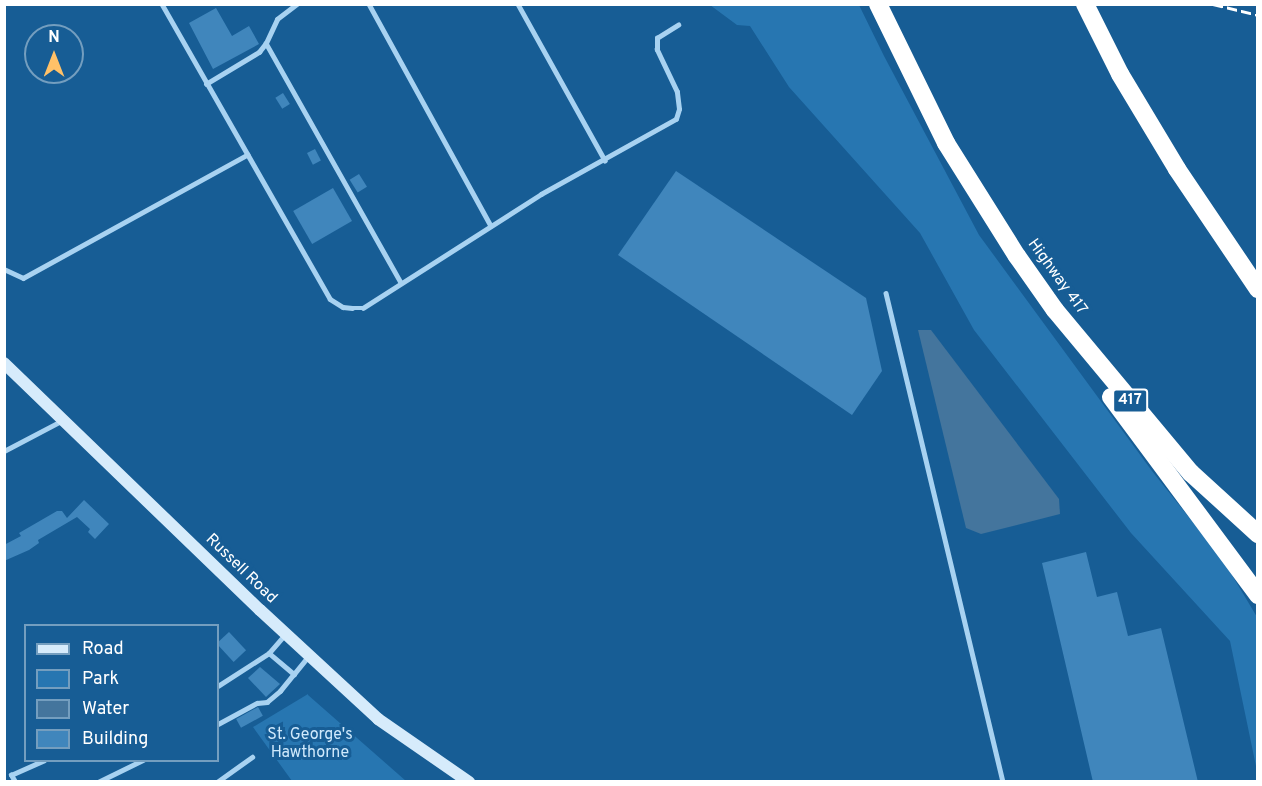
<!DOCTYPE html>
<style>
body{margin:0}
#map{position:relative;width:1262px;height:786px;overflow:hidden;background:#175d95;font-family:Overpass,sans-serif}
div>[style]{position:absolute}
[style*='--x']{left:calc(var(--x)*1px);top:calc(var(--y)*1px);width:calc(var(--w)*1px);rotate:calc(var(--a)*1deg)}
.green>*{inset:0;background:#2776b1}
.water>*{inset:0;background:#44759d}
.building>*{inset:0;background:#4086bc;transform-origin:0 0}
.lane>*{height:4.5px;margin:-2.25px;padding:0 2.25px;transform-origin:2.25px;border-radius:2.25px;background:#a8d2f1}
.secondary>*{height:12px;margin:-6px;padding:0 6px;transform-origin:6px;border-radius:6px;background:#d6ebfb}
.highway>*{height:18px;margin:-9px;padding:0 9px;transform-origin:9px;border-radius:9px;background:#fff}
.rail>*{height:3px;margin-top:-1.5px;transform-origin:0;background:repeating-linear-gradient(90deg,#fff 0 10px,transparent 0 14.5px)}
span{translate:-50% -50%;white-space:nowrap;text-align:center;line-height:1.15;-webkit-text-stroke:6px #175d95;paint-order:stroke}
.shield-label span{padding:2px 4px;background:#175d95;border:2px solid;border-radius:4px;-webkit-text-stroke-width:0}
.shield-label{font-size:15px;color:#fff;font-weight:700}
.street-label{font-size:16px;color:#fff}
.park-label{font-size:16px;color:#cfe9fc}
.frame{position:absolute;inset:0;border:6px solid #fff;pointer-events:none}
.legend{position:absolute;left:24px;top:624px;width:195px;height:138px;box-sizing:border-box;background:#175d95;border:2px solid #749ebf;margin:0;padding:8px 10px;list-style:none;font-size:18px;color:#fff}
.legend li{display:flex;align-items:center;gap:12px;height:30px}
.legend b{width:30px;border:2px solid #749ebf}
.north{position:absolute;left:24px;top:24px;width:60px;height:60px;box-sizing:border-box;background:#175d95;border:2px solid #749ebf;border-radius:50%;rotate:0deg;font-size:16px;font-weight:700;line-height:24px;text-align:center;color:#fff}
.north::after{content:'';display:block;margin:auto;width:21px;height:27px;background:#ffc168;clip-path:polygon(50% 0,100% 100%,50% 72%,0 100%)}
</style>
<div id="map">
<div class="green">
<i style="clip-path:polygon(710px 5px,859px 5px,884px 56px,979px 235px,1152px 471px,1223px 560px,1257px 617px,1257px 771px,1230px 641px,1131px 533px,974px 330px,920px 233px,789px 87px,750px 26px,737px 25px)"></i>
<i style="clip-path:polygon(308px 694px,308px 695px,406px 781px,292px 781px,253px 727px)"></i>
</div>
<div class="water">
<i style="clip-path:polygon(918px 330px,931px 330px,1059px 499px,1060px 514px,981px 534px,966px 528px)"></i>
</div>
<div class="building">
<i style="clip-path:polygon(216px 8px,232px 36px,249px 26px,259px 44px,213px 69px,189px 23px)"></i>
<i style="left:283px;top:93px;width:13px;height:9px;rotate:58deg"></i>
<i style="left:315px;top:149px;width:13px;height:9px;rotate:63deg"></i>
<i style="clip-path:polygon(676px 171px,866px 298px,882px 371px,852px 415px,618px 255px)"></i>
<i style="left:359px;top:174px;width:15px;height:11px;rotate:58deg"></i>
<i style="left:333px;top:188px;width:38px;height:46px;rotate:60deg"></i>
<i style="clip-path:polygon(84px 500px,109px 524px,95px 539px,88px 532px,90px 529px,77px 517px,38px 540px,39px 543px,29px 550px,4px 561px,4px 545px,21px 536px,19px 533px,57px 511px,62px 511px,67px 518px)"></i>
<i style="clip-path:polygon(1086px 552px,1097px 597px,1117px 592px,1128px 636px,1161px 628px,1198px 782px,1093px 782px,1042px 563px)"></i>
<i style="left:229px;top:632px;width:25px;height:17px;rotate:47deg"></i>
<i style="clip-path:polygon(260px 667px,280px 684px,266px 697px,248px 678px)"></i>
<i style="left:258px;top:707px;width:10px;height:25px;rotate:61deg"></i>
</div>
<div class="lane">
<i style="--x:162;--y:4;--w:339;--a:60.3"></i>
<i style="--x:330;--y:299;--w:15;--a:32"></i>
<i style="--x:343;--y:307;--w:9;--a:6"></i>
<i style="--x:352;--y:308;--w:11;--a:0"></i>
<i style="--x:363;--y:308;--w:211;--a:-32.6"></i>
<i style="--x:541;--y:194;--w:154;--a:-29.1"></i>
<i style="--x:676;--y:119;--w:10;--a:-73"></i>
<i style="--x:679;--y:109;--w:17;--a:-97"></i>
<i style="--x:677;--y:92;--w:47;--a:-115.5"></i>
<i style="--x:657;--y:50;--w:12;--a:-90"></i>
<i style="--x:657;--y:38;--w:25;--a:-32"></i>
<i style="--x:369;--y:4;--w:253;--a:61.2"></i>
<i style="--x:518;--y:4;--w:179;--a:60.9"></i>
<i style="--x:266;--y:43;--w:275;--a:60.6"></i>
<i style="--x:206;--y:84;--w:62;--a:-31.1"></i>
<i style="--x:259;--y:52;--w:11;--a:-52"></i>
<i style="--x:266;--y:43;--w:26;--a:-65"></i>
<i style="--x:277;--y:19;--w:25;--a:-37"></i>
<i style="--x:4;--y:269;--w:21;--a:25"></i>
<i style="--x:23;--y:278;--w:256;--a:-28.8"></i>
<i style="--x:886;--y:293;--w:503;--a:76.54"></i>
<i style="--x:4;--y:451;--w:67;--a:-27.7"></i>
<i style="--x:269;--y:653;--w:33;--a:40"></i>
<i style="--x:294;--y:674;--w:22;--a:-51"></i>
<i style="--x:218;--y:686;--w:61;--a:-32.9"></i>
<i style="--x:269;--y:653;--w:23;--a:-49"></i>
<i style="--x:218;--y:724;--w:44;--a:-28.3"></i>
<i style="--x:257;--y:703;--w:10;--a:-6"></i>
<i style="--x:267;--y:702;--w:17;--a:-40"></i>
<i style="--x:280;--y:691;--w:22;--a:-51"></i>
<i style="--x:15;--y:782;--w:8;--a:-120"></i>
<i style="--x:11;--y:775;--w:36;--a:-24"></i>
<i style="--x:98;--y:782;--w:50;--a:-26.1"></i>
<i style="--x:217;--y:782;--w:43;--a:-35.5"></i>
</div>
<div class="secondary">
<i style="--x:4;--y:363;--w:356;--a:44"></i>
<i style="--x:260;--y:610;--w:161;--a:42.7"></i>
<i style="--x:378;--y:719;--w:111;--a:34.7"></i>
</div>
<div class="highway">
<i style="--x:878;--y:4;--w:155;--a:63.9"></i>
<i style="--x:946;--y:143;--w:133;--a:57.9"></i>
<i style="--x:1017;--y:256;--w:66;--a:54.9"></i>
<i style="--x:1055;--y:310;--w:212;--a:50.2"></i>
<i style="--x:1191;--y:473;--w:91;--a:42.3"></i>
<i style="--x:1085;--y:4;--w:78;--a:63.4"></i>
<i style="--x:1120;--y:74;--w:111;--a:59"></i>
<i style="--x:1177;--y:169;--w:145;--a:56"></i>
<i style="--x:1111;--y:397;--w:247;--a:53.4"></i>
</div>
<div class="rail">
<i style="--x:1213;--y:4;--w:46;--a:13.7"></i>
</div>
<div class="shield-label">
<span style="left:1130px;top:401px">417</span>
</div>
<div class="street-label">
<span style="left:1057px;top:277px;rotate:54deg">Highway 417</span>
<span style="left:241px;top:569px;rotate:44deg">Russell Road</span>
</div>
<div class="park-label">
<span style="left:310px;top:744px">St. George's<br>Hawthorne</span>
</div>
<div class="frame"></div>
<ul class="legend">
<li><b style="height:8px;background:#d6ebfb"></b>Road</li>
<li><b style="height:16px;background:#2776b1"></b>Park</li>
<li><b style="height:16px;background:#44759d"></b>Water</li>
<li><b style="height:16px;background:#4086bc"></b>Building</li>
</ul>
<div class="north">N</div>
</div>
